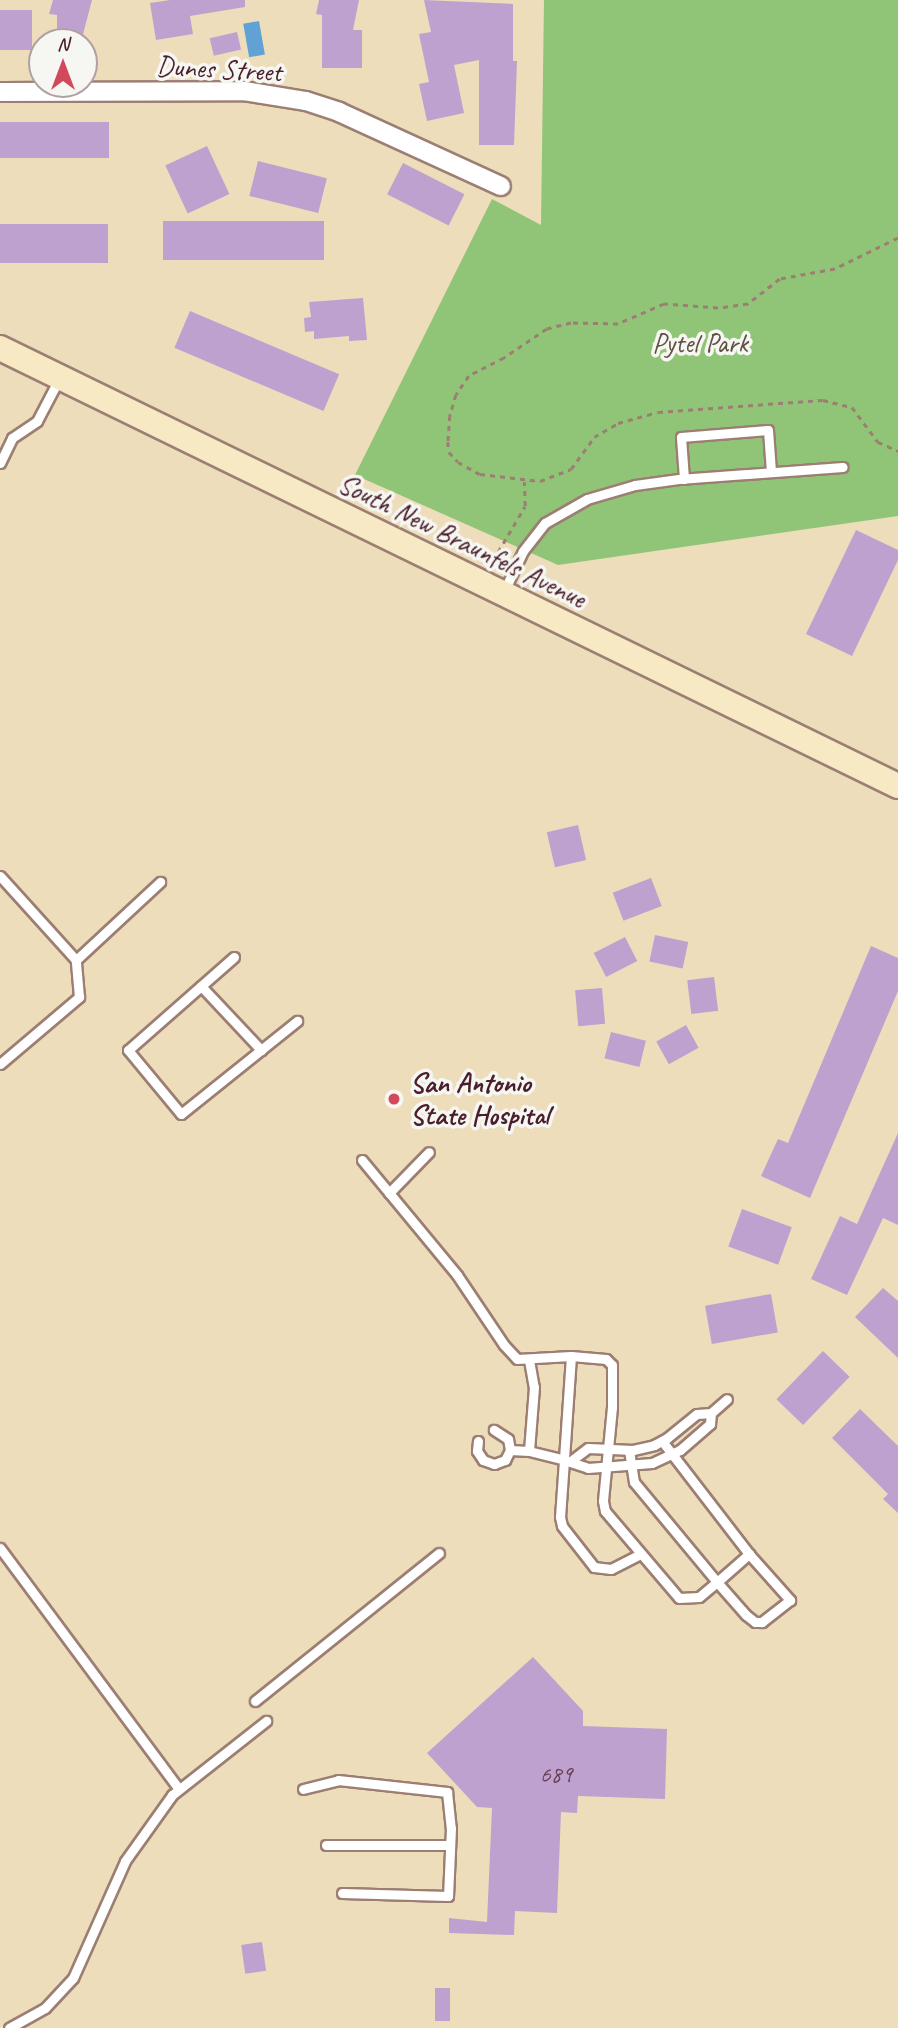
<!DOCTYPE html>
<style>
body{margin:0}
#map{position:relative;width:898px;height:2028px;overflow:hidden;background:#edddbb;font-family:Caveat,sans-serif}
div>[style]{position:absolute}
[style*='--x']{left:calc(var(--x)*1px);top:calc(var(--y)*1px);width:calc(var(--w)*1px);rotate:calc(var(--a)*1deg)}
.green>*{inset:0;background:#90c476}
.water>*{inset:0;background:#5fa2d3;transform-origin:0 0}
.building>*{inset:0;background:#bfa1cf;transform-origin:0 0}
.path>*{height:2.5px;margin-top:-1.25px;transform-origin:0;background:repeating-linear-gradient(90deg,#9c7e73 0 5px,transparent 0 10px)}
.roads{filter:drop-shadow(2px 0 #9c7e73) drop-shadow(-2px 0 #9c7e73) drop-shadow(0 2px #9c7e73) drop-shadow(0 -2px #9c7e73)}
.service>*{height:9px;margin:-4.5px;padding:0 4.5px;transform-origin:4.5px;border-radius:4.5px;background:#fff}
.minor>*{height:18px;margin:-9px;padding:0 9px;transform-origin:9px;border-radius:9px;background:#fff}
.secondary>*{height:24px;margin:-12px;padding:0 12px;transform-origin:12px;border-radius:12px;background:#f6e9c3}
.dots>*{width:19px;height:19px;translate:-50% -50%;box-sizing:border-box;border:4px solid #f6f6f2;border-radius:50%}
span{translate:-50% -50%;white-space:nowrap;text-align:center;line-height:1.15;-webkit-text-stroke:7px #f6f6f2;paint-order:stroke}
.number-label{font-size:24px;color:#674054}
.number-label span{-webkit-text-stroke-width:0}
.street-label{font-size:28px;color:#4a1f2b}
.park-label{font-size:28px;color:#5f5142}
.poi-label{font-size:28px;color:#4a1f2b;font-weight:700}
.left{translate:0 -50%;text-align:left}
.north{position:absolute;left:28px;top:28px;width:70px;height:70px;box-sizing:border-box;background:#f6f6f2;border:2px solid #b1a0a2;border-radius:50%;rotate:0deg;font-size:19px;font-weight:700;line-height:28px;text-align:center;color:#4a1f2b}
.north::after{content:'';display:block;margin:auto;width:24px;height:32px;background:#d1495b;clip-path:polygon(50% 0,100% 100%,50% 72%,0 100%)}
</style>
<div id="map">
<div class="green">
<i style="clip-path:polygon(544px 0,898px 0,898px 516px,558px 565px,355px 475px,492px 199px,541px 225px)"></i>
</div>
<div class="water">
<i style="left:259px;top:21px;width:34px;height:16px;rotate:80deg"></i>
</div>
<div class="building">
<i style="clip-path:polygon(53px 0,92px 0,81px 42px,57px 42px,57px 15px,49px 14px)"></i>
<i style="clip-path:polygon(170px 0,245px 0,245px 7px,190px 16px,193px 34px,156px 40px,150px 3px)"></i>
<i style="clip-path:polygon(319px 0,359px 0,353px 30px,362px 30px,362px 68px,322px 68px,322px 15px,316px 14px)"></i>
<i style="clip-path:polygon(424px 0,513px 4px,513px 61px,517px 61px,514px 145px,479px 145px,479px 60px,454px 65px,464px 113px,427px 121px,419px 84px,429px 82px,419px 34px,431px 32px)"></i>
<i style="left:0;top:10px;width:32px;height:40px"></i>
<i style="left:237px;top:32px;width:18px;height:28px;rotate:77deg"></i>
<i style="left:0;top:122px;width:109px;height:36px"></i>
<i style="left:207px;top:146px;width:53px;height:46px;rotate:65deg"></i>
<i style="left:258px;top:161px;width:71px;height:36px;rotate:14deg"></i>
<i style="left:403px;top:163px;width:69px;height:35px;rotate:27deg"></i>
<i style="left:163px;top:221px;width:161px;height:39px"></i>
<i style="left:0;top:224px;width:108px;height:39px"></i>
<i style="clip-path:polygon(363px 298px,367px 340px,349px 341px,349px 336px,314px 339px,314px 331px,305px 332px,304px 318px,311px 317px,309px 302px)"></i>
<i style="left:190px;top:311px;width:162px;height:40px;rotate:23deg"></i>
<i style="clip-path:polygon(856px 530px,898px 550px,898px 560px,852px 656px,806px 634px)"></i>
<i style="left:578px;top:825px;width:36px;height:32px;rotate:77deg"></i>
<i style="left:651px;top:878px;width:30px;height:41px;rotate:69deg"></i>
<i style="left:655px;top:935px;width:34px;height:27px;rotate:12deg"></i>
<i style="left:625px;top:937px;width:27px;height:35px;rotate:63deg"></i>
<i style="clip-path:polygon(871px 946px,898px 958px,898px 991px,810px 1198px,761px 1176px,778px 1139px,788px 1143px)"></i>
<i style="left:714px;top:977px;width:34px;height:27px;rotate:83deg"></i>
<i style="left:602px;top:988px;width:36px;height:27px;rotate:85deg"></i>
<i style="left:686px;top:1025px;width:26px;height:34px;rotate:61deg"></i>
<i style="left:611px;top:1032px;width:36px;height:27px;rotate:14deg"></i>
<i style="clip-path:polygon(898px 1133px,898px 1225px,883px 1218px,847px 1295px,811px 1279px,840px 1216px,857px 1224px)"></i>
<i style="left:742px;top:1209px;width:53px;height:40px;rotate:20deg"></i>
<i style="clip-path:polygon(883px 1288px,898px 1301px,898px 1358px,855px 1317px)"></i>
<i style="left:771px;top:1294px;width:39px;height:67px;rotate:80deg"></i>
<i style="left:823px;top:1351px;width:37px;height:67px;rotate:44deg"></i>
<i style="clip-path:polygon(860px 1409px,898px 1446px,898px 1513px,883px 1499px,888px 1494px,832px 1438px)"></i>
<i style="clip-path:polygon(533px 1657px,583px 1711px,583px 1726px,667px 1729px,665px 1799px,578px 1796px,577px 1813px,561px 1812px,557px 1913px,515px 1911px,514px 1935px,449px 1933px,449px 1918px,487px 1922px,492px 1808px,477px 1807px,427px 1753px)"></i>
<i style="left:262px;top:1942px;width:29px;height:21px;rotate:82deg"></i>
<i style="left:435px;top:1988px;width:15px;height:33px"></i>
</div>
<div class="path">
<i style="--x:898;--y:238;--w:70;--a:153.8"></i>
<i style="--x:835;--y:269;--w:56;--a:169.7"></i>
<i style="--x:780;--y:279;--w:41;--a:142"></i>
<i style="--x:748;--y:304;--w:30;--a:172"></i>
<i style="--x:718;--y:308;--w:54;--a:-175.8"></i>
<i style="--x:664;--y:304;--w:50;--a:156.5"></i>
<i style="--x:618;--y:324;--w:47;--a:-178.8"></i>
<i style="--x:571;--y:323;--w:25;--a:166"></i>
<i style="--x:547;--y:329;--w:52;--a:146"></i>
<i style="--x:504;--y:358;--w:39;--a:153"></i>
<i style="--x:469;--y:376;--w:23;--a:124"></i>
<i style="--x:456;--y:395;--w:22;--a:106"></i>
<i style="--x:450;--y:416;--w:26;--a:94"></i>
<i style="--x:448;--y:442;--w:10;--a:84"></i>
<i style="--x:449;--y:452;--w:13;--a:48"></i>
<i style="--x:458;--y:462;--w:25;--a:29"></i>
<i style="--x:480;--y:474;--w:60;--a:6.7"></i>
<i style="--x:540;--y:481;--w:33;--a:-21"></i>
<i style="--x:571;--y:469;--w:39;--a:-54"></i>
<i style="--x:594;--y:437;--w:28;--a:-30"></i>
<i style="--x:618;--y:423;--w:41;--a:-15.4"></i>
<i style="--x:658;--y:412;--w:165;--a:-4.2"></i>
<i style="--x:823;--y:400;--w:30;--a:14"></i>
<i style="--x:852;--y:407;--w:44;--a:53.4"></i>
<i style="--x:878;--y:442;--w:22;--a:24"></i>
<i style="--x:498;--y:552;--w:53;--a:-59.6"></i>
<i style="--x:525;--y:506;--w:24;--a:-92"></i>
</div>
<div class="roads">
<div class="service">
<i style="--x:0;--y:463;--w:28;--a:-64"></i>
<i style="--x:12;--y:438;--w:30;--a:-34"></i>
<i style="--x:37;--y:421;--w:47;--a:-62.4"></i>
<i style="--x:684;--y:479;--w:42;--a:-94.1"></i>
<i style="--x:681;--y:437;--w:87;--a:-4.6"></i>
<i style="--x:768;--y:430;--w:42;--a:85.9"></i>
<i style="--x:504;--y:591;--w:44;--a:-64.6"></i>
<i style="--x:523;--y:551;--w:36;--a:-52"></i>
<i style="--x:545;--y:523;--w:48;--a:-29.7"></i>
<i style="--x:587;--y:499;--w:50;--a:-16.3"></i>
<i style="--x:635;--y:485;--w:44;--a:-7.8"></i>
<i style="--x:679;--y:479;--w:164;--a:-4.2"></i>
<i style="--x:0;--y:876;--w:113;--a:47.9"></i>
<i style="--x:76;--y:960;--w:115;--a:-42.9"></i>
<i style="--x:234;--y:957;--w:141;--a:138.7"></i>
<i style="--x:128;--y:1050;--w:83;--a:50.4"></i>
<i style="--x:181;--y:1114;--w:149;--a:-38.7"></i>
<i style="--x:201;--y:986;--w:88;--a:46.8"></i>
<i style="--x:0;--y:1064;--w:104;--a:-40.3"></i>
<i style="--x:79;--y:997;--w:37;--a:-95"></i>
<i style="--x:362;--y:1160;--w:149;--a:50.4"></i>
<i style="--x:457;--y:1275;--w:84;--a:56.1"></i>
<i style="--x:504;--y:1345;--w:19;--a:47"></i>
<i style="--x:517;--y:1359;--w:54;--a:-3.2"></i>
<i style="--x:571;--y:1356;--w:104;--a:93.9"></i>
<i style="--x:564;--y:1460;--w:25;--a:18"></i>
<i style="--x:588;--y:1468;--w:64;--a:-4.5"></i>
<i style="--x:652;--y:1463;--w:31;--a:-25"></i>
<i style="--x:680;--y:1450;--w:40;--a:-41"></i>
<i style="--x:710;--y:1424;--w:11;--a:-85"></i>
<i style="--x:389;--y:1193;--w:57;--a:-45.7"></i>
<i style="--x:571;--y:1356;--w:35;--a:5"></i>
<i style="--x:606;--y:1359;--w:8;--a:45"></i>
<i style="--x:612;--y:1365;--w:42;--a:90"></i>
<i style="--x:612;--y:1407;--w:94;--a:95.5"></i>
<i style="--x:603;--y:1501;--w:10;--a:79"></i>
<i style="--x:605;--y:1511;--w:114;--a:49.6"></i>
<i style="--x:679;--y:1598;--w:20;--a:-3"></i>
<i style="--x:699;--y:1597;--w:23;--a:-40"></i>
<i style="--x:717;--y:1582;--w:43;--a:-41.2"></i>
<i style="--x:749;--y:1554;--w:62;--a:48.3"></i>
<i style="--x:790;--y:1600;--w:36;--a:142"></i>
<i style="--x:762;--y:1622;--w:7;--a:180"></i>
<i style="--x:755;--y:1622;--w:11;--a:-142"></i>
<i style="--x:746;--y:1615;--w:44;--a:-131.3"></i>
<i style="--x:717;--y:1582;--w:130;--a:-129.7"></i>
<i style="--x:634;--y:1482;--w:32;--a:-99"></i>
<i style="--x:529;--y:1360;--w:27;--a:80"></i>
<i style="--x:534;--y:1387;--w:64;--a:94.5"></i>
<i style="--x:478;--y:1441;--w:10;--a:96"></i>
<i style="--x:477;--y:1451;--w:11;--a:56"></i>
<i style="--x:483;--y:1460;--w:12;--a:20"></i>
<i style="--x:494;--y:1464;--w:12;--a:-20"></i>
<i style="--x:505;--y:1460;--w:11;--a:-63"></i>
<i style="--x:510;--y:1450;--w:11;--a:-100"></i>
<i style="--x:508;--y:1439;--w:17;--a:-147"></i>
<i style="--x:662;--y:1441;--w:143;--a:52.4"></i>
<i style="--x:510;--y:1450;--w:19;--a:3"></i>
<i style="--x:529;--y:1451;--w:36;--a:14"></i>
<i style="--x:564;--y:1460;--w:57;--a:94"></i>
<i style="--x:560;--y:1517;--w:9;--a:77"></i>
<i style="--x:562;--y:1526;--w:52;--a:52"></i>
<i style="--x:594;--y:1567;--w:17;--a:7"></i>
<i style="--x:611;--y:1569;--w:33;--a:-27"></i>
<i style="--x:572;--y:1460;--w:20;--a:-37"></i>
<i style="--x:588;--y:1448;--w:45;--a:2.5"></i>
<i style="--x:633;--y:1450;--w:22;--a:-13"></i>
<i style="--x:654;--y:1445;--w:15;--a:-28"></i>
<i style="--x:667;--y:1438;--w:38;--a:-39"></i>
<i style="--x:697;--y:1414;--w:14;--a:-4"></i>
<i style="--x:711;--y:1413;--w:21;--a:-41"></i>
<i style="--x:0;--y:1548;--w:300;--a:53.4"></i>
<i style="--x:255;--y:1701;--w:236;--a:-38.8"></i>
<i style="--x:303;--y:1789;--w:36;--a:-14"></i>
<i style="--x:338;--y:1780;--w:110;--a:6.3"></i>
<i style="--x:447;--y:1792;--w:36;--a:84"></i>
<i style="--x:451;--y:1828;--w:68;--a:92.5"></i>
<i style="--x:448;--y:1896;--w:106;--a:-178.4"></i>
<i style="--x:326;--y:1845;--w:124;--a:0"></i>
<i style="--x:9;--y:2028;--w:41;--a:-29.1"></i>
<i style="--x:45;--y:2008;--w:41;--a:-47"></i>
<i style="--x:73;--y:1978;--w:128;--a:-66"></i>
<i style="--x:125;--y:1861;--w:81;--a:-54.5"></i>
<i style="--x:172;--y:1795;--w:120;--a:-38.2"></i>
</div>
<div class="minor">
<i style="--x:0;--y:92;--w:244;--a:-0.2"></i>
<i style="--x:244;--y:91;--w:63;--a:9.2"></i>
<i style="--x:306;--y:101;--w:35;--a:18"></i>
<i style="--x:339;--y:112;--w:178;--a:24.6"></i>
</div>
<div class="secondary">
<i style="--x:0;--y:348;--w:999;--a:26"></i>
</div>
</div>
<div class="dots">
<i style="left:394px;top:1099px;background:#d1495b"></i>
</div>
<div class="number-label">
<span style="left:556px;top:1775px">689</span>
</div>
<div class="street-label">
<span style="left:219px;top:69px;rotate:3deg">Dunes Street</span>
<span style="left:462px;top:541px;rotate:26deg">South New Braunfels Avenue</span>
</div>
<div class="park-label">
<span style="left:700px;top:343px">Pytel Park</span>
</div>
<div class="poi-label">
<span class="left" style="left:410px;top:1099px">San Antonio<br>State Hospital</span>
</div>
<div class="north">N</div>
</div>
